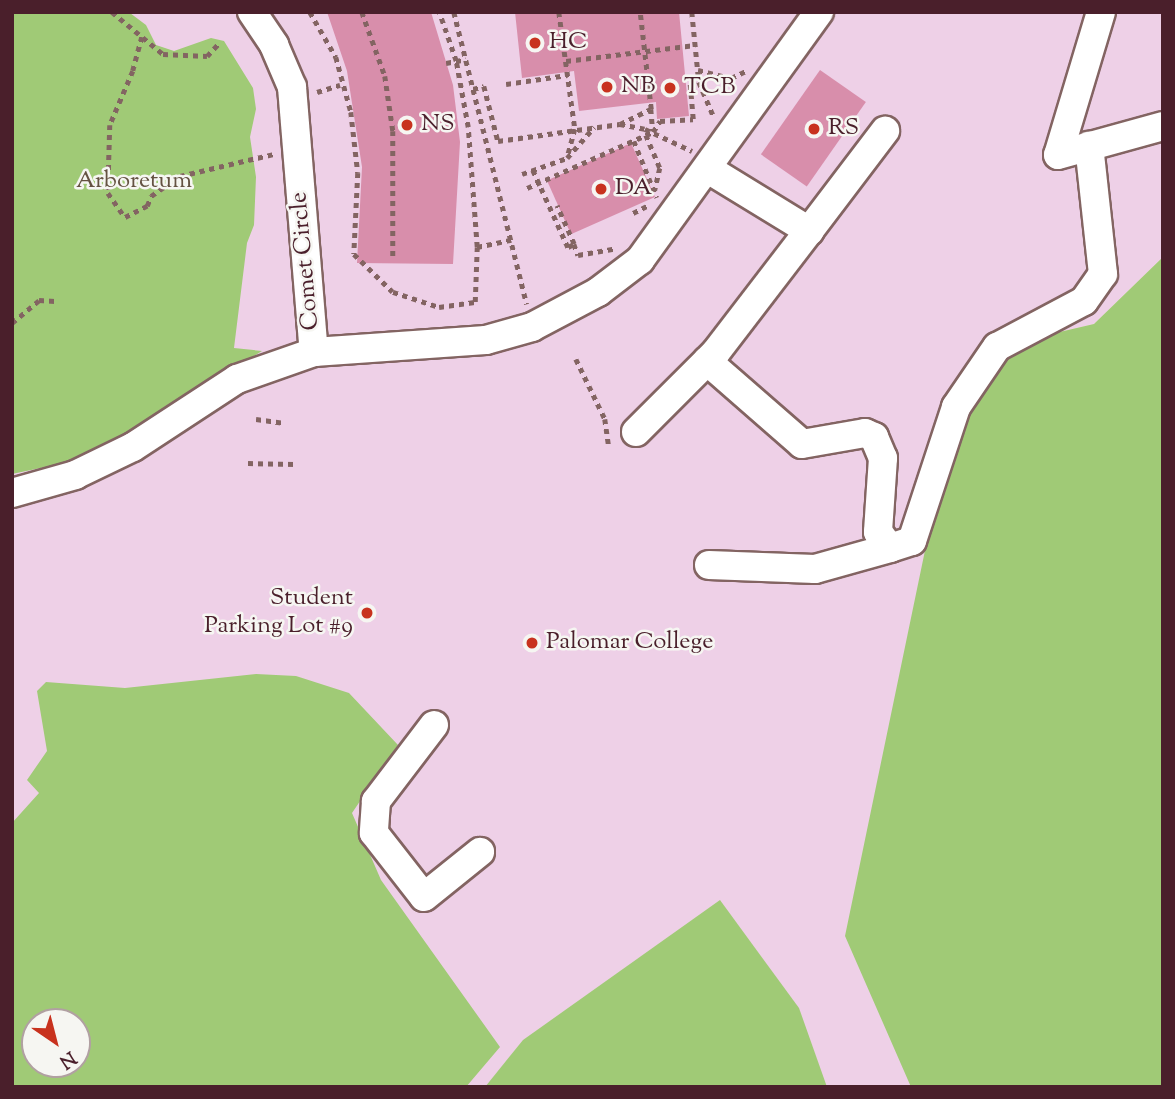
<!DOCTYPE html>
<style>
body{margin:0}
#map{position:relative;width:1175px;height:1099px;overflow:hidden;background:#ece4c8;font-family:"Sorts Mill Goudy",serif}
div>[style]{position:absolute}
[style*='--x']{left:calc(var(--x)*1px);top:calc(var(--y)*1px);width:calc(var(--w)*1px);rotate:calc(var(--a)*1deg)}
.built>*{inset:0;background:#eed0e7}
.green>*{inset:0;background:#a0ca76}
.building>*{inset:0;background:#d88eab;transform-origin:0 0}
.path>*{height:4.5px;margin-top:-2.25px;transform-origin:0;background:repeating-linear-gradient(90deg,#836462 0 5px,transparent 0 10px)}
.roads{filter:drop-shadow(2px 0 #836462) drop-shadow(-2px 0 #836462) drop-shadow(0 2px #836462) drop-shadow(0 -2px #836462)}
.minor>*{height:28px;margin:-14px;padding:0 14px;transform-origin:14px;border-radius:14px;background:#fff}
.dots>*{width:19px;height:19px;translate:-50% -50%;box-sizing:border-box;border:4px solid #f6f6f2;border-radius:50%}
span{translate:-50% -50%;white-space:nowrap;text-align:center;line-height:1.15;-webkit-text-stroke:5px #f6f6f2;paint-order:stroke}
.poi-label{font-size:24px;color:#4a1f2b}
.left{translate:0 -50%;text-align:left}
.right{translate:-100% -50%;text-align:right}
.park-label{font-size:24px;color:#645242}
.street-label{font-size:24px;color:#4a1f2b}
.frame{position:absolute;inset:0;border:14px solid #4a1f2b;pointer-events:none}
.north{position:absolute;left:21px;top:1008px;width:70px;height:70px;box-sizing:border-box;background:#f6f6f2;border:2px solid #b1a0a2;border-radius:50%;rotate:145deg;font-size:19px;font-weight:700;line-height:28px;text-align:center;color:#4a1f2b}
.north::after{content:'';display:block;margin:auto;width:24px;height:32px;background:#c8321e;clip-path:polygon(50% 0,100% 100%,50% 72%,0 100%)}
</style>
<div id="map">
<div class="built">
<i style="clip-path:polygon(evenodd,12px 12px,1163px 12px,1163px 257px,1094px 324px,1038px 337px,988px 370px,1163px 1087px,12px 1087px,12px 12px,35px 1022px,77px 1022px,77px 1064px,35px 1064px,35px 1022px)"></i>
</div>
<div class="green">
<i style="clip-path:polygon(12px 12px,130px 13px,146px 25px,156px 45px,174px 51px,211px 38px,224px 41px,253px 88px,256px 109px,250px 137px,256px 177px,254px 225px,247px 243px,234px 348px,262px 351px,135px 431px,74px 461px,12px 474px)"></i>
<i style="clip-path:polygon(1163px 257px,1163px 1087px,911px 1087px,845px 936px,950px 430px,988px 370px,1051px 334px,1094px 324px)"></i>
<i style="clip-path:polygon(evenodd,256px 674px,296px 676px,349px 693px,398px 745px,352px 813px,381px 880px,500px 1047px,466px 1087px,12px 1087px,12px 823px,39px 793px,27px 780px,47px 751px,37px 691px,46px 682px,125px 688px,256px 674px,35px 1022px,77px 1022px,77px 1064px,35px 1064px,35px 1022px)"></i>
<i style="clip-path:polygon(720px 900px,799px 1008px,827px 1087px,485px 1087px,523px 1040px)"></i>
</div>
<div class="building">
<i style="clip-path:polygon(327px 12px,431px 12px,453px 85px,460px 142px,453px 264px,357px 263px,362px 167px,347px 71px)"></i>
<i style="clip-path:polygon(515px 12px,679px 12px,689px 116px,657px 119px,656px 102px,579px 111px,574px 71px,522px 78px)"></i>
<i style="left:820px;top:70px;width:56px;height:103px;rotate:35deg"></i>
<i style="left:631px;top:143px;width:59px;height:92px;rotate:66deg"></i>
</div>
<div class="path">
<i style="--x:112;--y:12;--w:66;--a:39.5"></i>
<i style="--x:163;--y:54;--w:44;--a:2.6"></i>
<i style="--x:207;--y:56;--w:18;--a:-47"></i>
<i style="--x:310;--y:12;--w:52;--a:60"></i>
<i style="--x:336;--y:57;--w:57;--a:74.7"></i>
<i style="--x:351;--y:112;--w:61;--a:83.5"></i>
<i style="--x:358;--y:173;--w:81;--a:92.8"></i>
<i style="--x:354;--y:254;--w:54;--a:44.3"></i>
<i style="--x:393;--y:292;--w:48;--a:18.1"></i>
<i style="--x:439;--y:307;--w:36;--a:-8"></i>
<i style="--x:475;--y:302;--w:55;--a:-87.9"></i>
<i style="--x:477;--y:247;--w:120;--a:-94.3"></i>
<i style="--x:468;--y:127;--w:67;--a:-100.3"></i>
<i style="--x:456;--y:61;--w:52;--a:-109.1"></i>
<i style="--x:362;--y:12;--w:68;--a:70.2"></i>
<i style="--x:385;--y:76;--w:56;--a:81.7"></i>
<i style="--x:393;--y:131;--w:128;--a:90"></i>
<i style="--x:454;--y:12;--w:301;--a:76"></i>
<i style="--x:559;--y:12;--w:118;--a:82.2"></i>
<i style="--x:575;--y:129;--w:30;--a:105"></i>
<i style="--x:692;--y:12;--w:70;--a:84.3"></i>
<i style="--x:699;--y:82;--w:38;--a:67"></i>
<i style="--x:142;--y:37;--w:35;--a:105"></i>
<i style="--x:133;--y:71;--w:59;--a:113.1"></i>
<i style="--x:110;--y:125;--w:68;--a:91.7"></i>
<i style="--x:108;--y:193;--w:29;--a:55"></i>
<i style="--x:125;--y:217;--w:25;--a:-27"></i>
<i style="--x:147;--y:206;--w:11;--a:-68"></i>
<i style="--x:151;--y:196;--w:35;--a:-35"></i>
<i style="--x:180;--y:176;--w:97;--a:-13.2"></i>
<i style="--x:566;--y:61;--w:130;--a:-7.1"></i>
<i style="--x:446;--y:63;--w:20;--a:-11"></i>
<i style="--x:698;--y:70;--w:34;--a:14"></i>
<i style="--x:731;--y:78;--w:17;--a:-25"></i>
<i style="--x:506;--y:84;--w:62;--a:-8.4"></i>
<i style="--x:473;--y:89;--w:11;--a:-15"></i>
<i style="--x:484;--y:86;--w:57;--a:75.7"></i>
<i style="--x:498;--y:141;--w:123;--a:-7.9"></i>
<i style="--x:620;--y:124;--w:25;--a:11"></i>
<i style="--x:645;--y:129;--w:52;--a:25.1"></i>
<i style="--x:317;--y:92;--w:24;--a:-17"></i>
<i style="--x:651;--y:109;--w:22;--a:85"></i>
<i style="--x:620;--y:124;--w:34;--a:-26"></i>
<i style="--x:651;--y:109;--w:98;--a:-96.5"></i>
<i style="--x:646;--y:135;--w:36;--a:67"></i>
<i style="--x:660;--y:168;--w:23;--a:103"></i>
<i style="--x:634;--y:141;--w:61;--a:68"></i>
<i style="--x:533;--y:170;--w:85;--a:65.6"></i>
<i style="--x:568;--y:247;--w:7;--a:-27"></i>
<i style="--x:574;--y:244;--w:42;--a:-114.1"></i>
<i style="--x:522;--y:174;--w:48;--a:-19.6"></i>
<i style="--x:567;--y:158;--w:41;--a:-48.9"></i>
<i style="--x:527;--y:188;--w:138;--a:-24"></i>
<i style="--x:653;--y:132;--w:13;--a:-58"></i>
<i style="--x:660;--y:121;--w:33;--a:-3"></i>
<i style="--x:693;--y:119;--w:36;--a:-95"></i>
<i style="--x:690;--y:83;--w:9;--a:-6"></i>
<i style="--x:633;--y:213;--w:16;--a:-27"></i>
<i style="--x:574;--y:244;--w:12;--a:70"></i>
<i style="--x:578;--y:255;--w:39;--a:-10"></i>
<i style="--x:477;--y:247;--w:35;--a:-12"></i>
<i style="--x:12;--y:323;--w:35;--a:-40"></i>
<i style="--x:39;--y:300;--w:16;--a:4"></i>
<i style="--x:576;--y:359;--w:67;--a:64.2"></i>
<i style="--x:605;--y:419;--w:27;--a:82"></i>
<i style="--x:256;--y:419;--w:29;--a:8"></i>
<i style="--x:248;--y:463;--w:47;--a:1.2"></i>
</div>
<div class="roads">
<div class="minor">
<i style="--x:252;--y:12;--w:40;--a:56"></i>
<i style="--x:274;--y:45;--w:46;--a:66.8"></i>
<i style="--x:292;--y:87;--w:266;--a:85.3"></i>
<i style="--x:1101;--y:12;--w:149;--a:106.7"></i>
<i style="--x:1058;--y:155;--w:109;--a:-15.4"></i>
<i style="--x:708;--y:169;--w:119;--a:31.5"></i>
<i style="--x:809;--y:231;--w:126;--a:-52.8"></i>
<i style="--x:707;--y:361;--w:126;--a:41.1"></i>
<i style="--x:802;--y:444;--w:64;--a:-9.9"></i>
<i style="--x:865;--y:433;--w:10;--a:24"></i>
<i style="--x:874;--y:437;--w:23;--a:67"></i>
<i style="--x:883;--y:458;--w:74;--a:93.9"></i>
<i style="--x:878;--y:532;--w:20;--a:53"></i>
<i style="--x:890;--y:548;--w:23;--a:-18"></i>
<i style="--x:912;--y:541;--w:141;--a:-71.8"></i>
<i style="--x:956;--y:407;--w:73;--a:-55.7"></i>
<i style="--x:997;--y:347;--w:98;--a:-27.9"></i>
<i style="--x:1084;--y:301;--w:33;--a:-55"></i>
<i style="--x:1103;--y:274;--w:129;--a:-96.2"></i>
<i style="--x:636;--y:432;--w:113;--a:-45"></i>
<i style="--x:716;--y:352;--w:153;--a:-52.5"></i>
<i style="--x:12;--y:493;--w:66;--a:-15.9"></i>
<i style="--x:75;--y:475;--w:64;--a:-25.8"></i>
<i style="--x:133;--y:447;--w:124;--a:-33.2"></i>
<i style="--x:237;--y:379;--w:82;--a:-19.3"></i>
<i style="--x:314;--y:352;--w:172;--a:-4"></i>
<i style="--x:486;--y:340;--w:48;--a:-15.8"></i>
<i style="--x:532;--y:327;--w:75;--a:-27.9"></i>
<i style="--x:598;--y:292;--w:53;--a:-37.3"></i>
<i style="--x:640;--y:260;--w:306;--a:-54.2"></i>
<i style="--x:709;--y:565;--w:106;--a:2.2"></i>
<i style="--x:815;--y:569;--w:78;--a:-15.6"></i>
<i style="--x:434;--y:725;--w:96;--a:127.3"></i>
<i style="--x:376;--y:801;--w:32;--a:94"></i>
<i style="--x:374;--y:833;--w:81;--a:52"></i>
<i style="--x:424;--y:897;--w:72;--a:-38.8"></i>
</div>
</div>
<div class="dots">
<i style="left:535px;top:43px;background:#c8321e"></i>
<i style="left:607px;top:87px;background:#c8321e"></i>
<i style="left:670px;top:88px;background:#c8321e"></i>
<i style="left:407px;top:125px;background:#c8321e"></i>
<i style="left:814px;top:129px;background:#c8321e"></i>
<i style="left:601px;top:189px;background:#c8321e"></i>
<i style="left:367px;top:613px;background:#c8321e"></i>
<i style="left:532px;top:643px;background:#c8321e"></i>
</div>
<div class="poi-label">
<span class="left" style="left:549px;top:43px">HC</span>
<span class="left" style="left:621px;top:87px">NB</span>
<span class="left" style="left:684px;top:88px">TCB</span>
<span class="left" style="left:421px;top:125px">NS</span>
<span class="left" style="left:828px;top:129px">RS</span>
<span class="left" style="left:615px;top:189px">DA</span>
<span class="right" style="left:353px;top:613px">Student<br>Parking Lot #9</span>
<span class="left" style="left:546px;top:643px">Palomar College</span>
</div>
<div class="park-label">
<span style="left:134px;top:182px">Arboretum</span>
</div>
<div class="street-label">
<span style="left:306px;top:261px;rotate:-95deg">Comet Circle</span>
</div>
<div class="frame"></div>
<div class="north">N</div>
</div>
